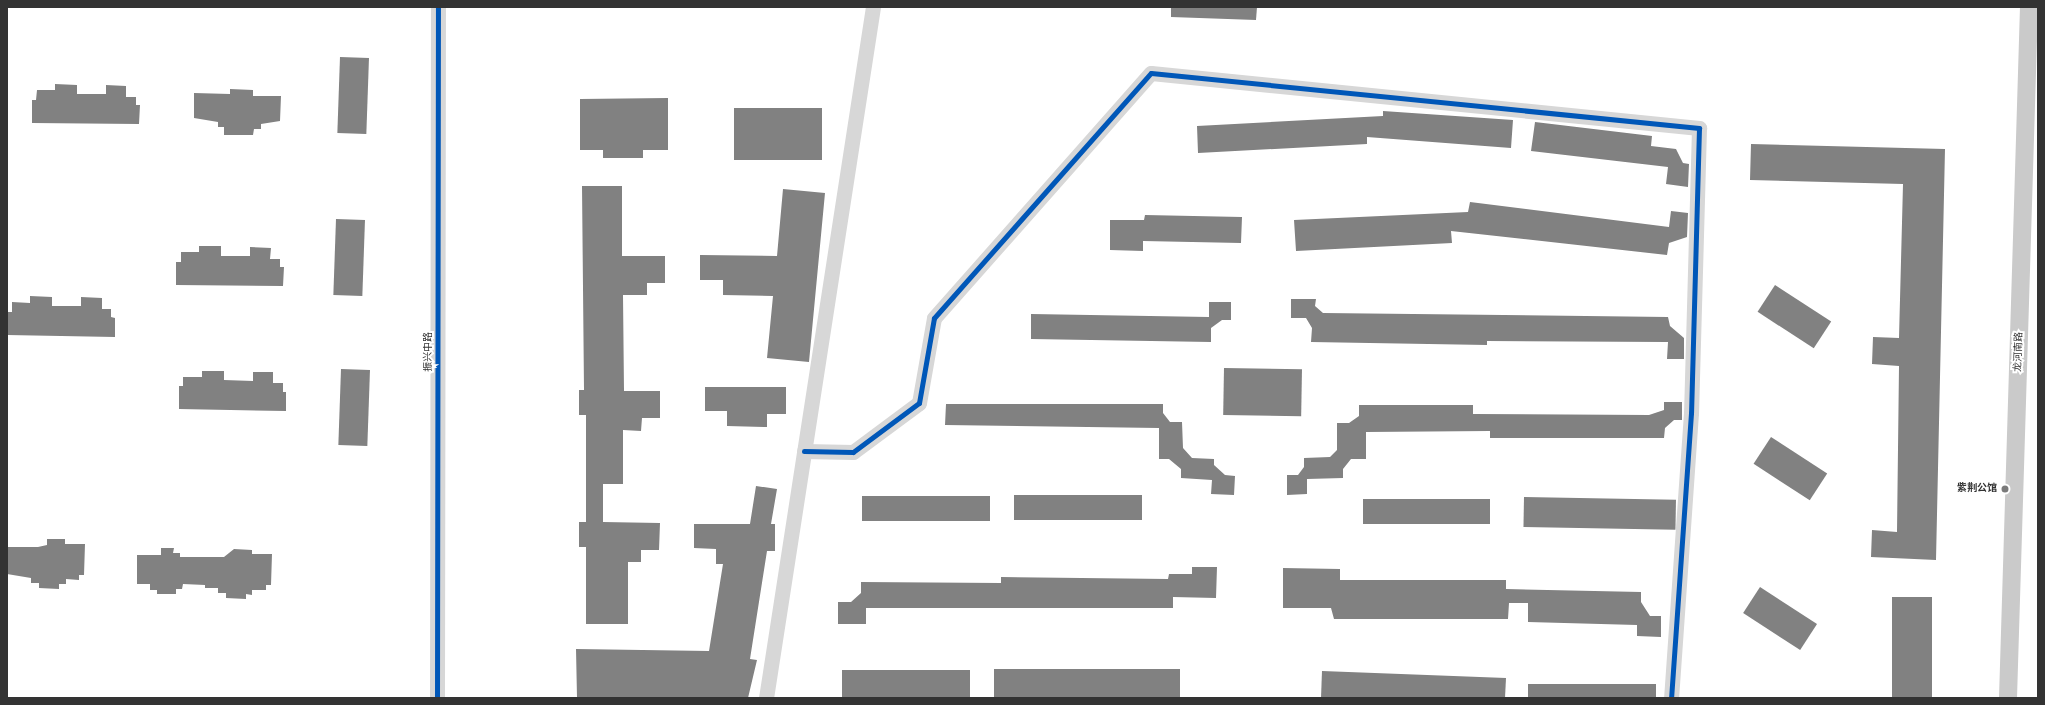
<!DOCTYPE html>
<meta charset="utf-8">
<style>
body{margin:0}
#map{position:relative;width:2045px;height:705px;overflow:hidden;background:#fff;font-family:"Fira Sans","Noto Sans SC",sans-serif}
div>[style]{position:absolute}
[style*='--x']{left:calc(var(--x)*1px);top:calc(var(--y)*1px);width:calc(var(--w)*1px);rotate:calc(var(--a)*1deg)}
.building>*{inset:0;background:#818181;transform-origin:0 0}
.minor>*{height:15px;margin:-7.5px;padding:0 7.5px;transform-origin:7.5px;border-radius:7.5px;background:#d7d7d7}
.major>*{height:18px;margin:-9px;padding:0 9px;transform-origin:9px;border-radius:9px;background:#cacaca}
.cycleway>*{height:5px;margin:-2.5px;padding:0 2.5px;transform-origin:2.5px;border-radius:2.5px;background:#0057b8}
.dots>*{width:11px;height:11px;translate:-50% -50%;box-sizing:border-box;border:2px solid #fff;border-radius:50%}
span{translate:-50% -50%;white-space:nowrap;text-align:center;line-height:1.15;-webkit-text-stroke:4px #fff;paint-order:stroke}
.street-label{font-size:10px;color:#333}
.poi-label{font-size:10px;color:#333;font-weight:700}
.right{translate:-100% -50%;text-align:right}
.frame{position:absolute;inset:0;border:8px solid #333;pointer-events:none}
</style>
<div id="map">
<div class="building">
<i style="clip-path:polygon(1171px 7px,1257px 7px,1256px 20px,1171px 17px)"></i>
<i style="left:340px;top:57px;width:29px;height:76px;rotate:2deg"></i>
<i style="clip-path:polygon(55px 84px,77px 85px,77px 94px,106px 94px,106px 85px,126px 86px,126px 97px,136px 97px,136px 105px,140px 105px,139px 124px,32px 123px,32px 100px,36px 100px,37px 90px,55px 90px)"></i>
<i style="clip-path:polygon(230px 89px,253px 90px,253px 96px,281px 96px,280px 121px,261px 124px,261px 129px,254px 129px,253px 135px,224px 135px,224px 127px,218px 127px,218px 122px,194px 118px,194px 93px,230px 94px)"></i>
<i style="clip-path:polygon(668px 98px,668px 150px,643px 150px,643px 158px,603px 158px,603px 150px,580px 150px,580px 99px)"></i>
<i style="left:734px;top:108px;width:88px;height:52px"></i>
<i style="clip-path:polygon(1383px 111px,1513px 120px,1511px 148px,1367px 137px,1367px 144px,1198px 153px,1197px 126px,1383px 116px)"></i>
<i style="clip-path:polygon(1535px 122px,1652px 136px,1651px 146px,1676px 149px,1683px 163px,1689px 164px,1688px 187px,1666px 184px,1668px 167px,1531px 151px)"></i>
<i style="clip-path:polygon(1751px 144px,1945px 149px,1936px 560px,1871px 557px,1872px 530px,1897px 532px,1899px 366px,1872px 364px,1873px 337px,1899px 338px,1903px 184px,1750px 180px)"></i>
<i style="clip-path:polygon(582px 186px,622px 186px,622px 256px,665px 256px,665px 283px,647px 283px,647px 295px,623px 295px,624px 391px,660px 391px,660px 418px,642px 418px,641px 431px,623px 430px,623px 484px,603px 484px,603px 522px,660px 523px,659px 550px,641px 550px,641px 562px,628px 562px,628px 624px,586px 624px,586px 547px,579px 547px,579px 522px,586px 522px,586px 415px,579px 415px,579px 390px,584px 390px)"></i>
<i style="clip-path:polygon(783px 189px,825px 193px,809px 362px,767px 358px,773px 296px,723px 295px,723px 280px,700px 280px,700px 255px,777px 256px)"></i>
<i style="clip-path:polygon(1470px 202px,1669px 227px,1671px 211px,1688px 213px,1687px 237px,1669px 243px,1667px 255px,1451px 231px,1452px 243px,1296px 251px,1294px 220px,1468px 212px)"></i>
<i style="clip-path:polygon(1145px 215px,1242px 217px,1241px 243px,1143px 241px,1143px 251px,1110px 250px,1110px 220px,1144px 220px)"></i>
<i style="left:336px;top:219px;width:29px;height:76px;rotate:2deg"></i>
<i style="clip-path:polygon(199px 246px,221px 246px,221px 256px,250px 256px,250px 247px,271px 248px,270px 259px,280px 259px,280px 267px,284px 267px,283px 286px,176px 285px,176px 262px,181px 262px,181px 252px,199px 252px)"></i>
<i style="left:1775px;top:285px;width:67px;height:32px;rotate:33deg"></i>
<i style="clip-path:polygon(30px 296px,52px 297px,52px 306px,81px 306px,81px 297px,102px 298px,102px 309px,111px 309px,111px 317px,115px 318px,115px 337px,7px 335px,7px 312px,12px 312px,12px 302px,30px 303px)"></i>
<i style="clip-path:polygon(1291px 299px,1316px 299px,1315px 306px,1323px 313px,1668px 317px,1670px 326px,1684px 338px,1684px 359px,1667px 359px,1668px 342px,1487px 341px,1487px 345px,1311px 342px,1312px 328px,1306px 318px,1291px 318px)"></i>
<i style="clip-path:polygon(1209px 302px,1231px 302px,1231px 320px,1222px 320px,1211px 328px,1211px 342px,1031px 339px,1031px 314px,1209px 317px)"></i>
<i style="left:1224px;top:368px;width:78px;height:47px;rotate:1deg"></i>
<i style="left:341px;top:369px;width:29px;height:76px;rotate:2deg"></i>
<i style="clip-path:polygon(202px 371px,224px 371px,224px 380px,253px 381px,253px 372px,273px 372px,273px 383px,283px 383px,283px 392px,286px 392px,286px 411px,179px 409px,179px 386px,183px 386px,183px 377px,202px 377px)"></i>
<i style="clip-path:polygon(705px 387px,786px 387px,786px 414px,767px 414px,767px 427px,727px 426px,727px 411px,705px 411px)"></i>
<i style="clip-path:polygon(1664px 402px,1682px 402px,1682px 420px,1674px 420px,1665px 428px,1664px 438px,1490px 438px,1490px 431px,1366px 432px,1366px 459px,1351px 459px,1343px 469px,1343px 478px,1307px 479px,1307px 494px,1287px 495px,1287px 475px,1298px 475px,1304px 467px,1304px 458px,1330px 457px,1337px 450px,1337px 423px,1349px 423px,1359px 416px,1359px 405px,1473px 405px,1473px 414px,1649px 415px,1664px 410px)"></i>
<i style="clip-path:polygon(946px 404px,1163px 404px,1163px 413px,1170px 422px,1182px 422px,1183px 448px,1192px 458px,1214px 459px,1214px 465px,1225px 475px,1235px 476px,1234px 495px,1211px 494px,1212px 480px,1181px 478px,1181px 469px,1169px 459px,1159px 459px,1159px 428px,945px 425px)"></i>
<i style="left:1771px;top:437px;width:67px;height:32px;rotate:33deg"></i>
<i style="clip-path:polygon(756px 486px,777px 489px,771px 524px,775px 524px,775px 551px,767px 551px,750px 659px,757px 660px,748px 698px,577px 698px,576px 649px,709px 651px,723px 564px,716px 564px,716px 549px,694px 548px,694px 524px,750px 524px)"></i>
<i style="left:1014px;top:495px;width:128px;height:25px"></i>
<i style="left:990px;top:496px;width:25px;height:128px;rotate:90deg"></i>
<i style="left:1524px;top:497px;width:152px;height:30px;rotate:1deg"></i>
<i style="left:1490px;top:499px;width:25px;height:127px;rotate:90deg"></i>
<i style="clip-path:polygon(47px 539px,65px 539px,65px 544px,85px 544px,84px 575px,79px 575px,79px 580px,66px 579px,66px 584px,59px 584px,59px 589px,39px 588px,39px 583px,31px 583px,31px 578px,7px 574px,7px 547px,38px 547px,47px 545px)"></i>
<i style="clip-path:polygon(161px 548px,174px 548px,173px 553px,180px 553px,180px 557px,224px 557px,234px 549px,252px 550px,252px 554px,272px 554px,271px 585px,266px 585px,266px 590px,252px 590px,252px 595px,246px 594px,246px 599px,226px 598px,226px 593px,218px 593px,218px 588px,205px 588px,205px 585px,183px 584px,182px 589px,176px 589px,176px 594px,157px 594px,157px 590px,150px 590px,150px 584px,137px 584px,137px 555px,161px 555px)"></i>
<i style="clip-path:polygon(1192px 567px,1217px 567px,1216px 598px,1173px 597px,1173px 608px,866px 608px,866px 624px,838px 624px,838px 602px,851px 602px,861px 593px,861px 582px,1001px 583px,1001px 577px,1168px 579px,1169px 574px,1192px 574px)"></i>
<i style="clip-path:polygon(1283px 568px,1340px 569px,1340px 580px,1506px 580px,1506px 589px,1641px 592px,1641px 602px,1650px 616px,1661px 616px,1661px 637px,1637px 636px,1637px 625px,1528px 622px,1528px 603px,1509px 603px,1508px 619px,1334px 619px,1331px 608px,1283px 608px)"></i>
<i style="left:1760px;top:587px;width:68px;height:31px;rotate:33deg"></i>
<i style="left:1892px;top:597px;width:40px;height:101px"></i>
<i style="left:994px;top:669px;width:186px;height:29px"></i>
<i style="left:842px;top:670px;width:128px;height:28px"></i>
<i style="clip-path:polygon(1322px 671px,1506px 678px,1505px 698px,1321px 698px)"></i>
<i style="left:1528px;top:684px;width:128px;height:14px"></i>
</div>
<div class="minor">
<i style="--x:804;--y:451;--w:49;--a:1.2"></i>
<i style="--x:853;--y:452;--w:82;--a:-36.6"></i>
<i style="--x:919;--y:403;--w:86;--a:-80"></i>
<i style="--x:934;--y:318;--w:327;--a:-48.5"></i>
<i style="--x:1151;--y:73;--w:551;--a:5.73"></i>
<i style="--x:1699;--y:128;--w:285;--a:91.6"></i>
<i style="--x:1691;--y:413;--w:286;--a:94"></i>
<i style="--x:437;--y:698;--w:691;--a:-89.92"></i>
<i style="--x:766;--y:698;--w:699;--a:-81.2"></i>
</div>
<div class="major">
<i style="--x:2008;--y:698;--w:691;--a:-88.26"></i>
</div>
<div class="cycleway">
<i style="--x:804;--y:451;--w:49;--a:1.2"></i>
<i style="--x:853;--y:452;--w:82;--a:-36.6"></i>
<i style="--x:919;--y:403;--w:86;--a:-80"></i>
<i style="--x:934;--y:318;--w:327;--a:-48.5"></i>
<i style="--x:1151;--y:73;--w:551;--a:5.73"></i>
<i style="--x:1699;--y:128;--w:285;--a:91.6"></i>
<i style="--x:1691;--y:413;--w:286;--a:94"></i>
<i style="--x:437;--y:698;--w:691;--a:-89.92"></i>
</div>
<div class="dots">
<i style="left:2005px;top:489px;background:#7a7a7a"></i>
</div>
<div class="street-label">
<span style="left:429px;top:352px;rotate:-90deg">振兴中路</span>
<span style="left:2019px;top:352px;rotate:-88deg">龙河南路</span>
</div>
<div class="poi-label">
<span class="right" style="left:1997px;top:489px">紫荆公馆</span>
</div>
<div class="frame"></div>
</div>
